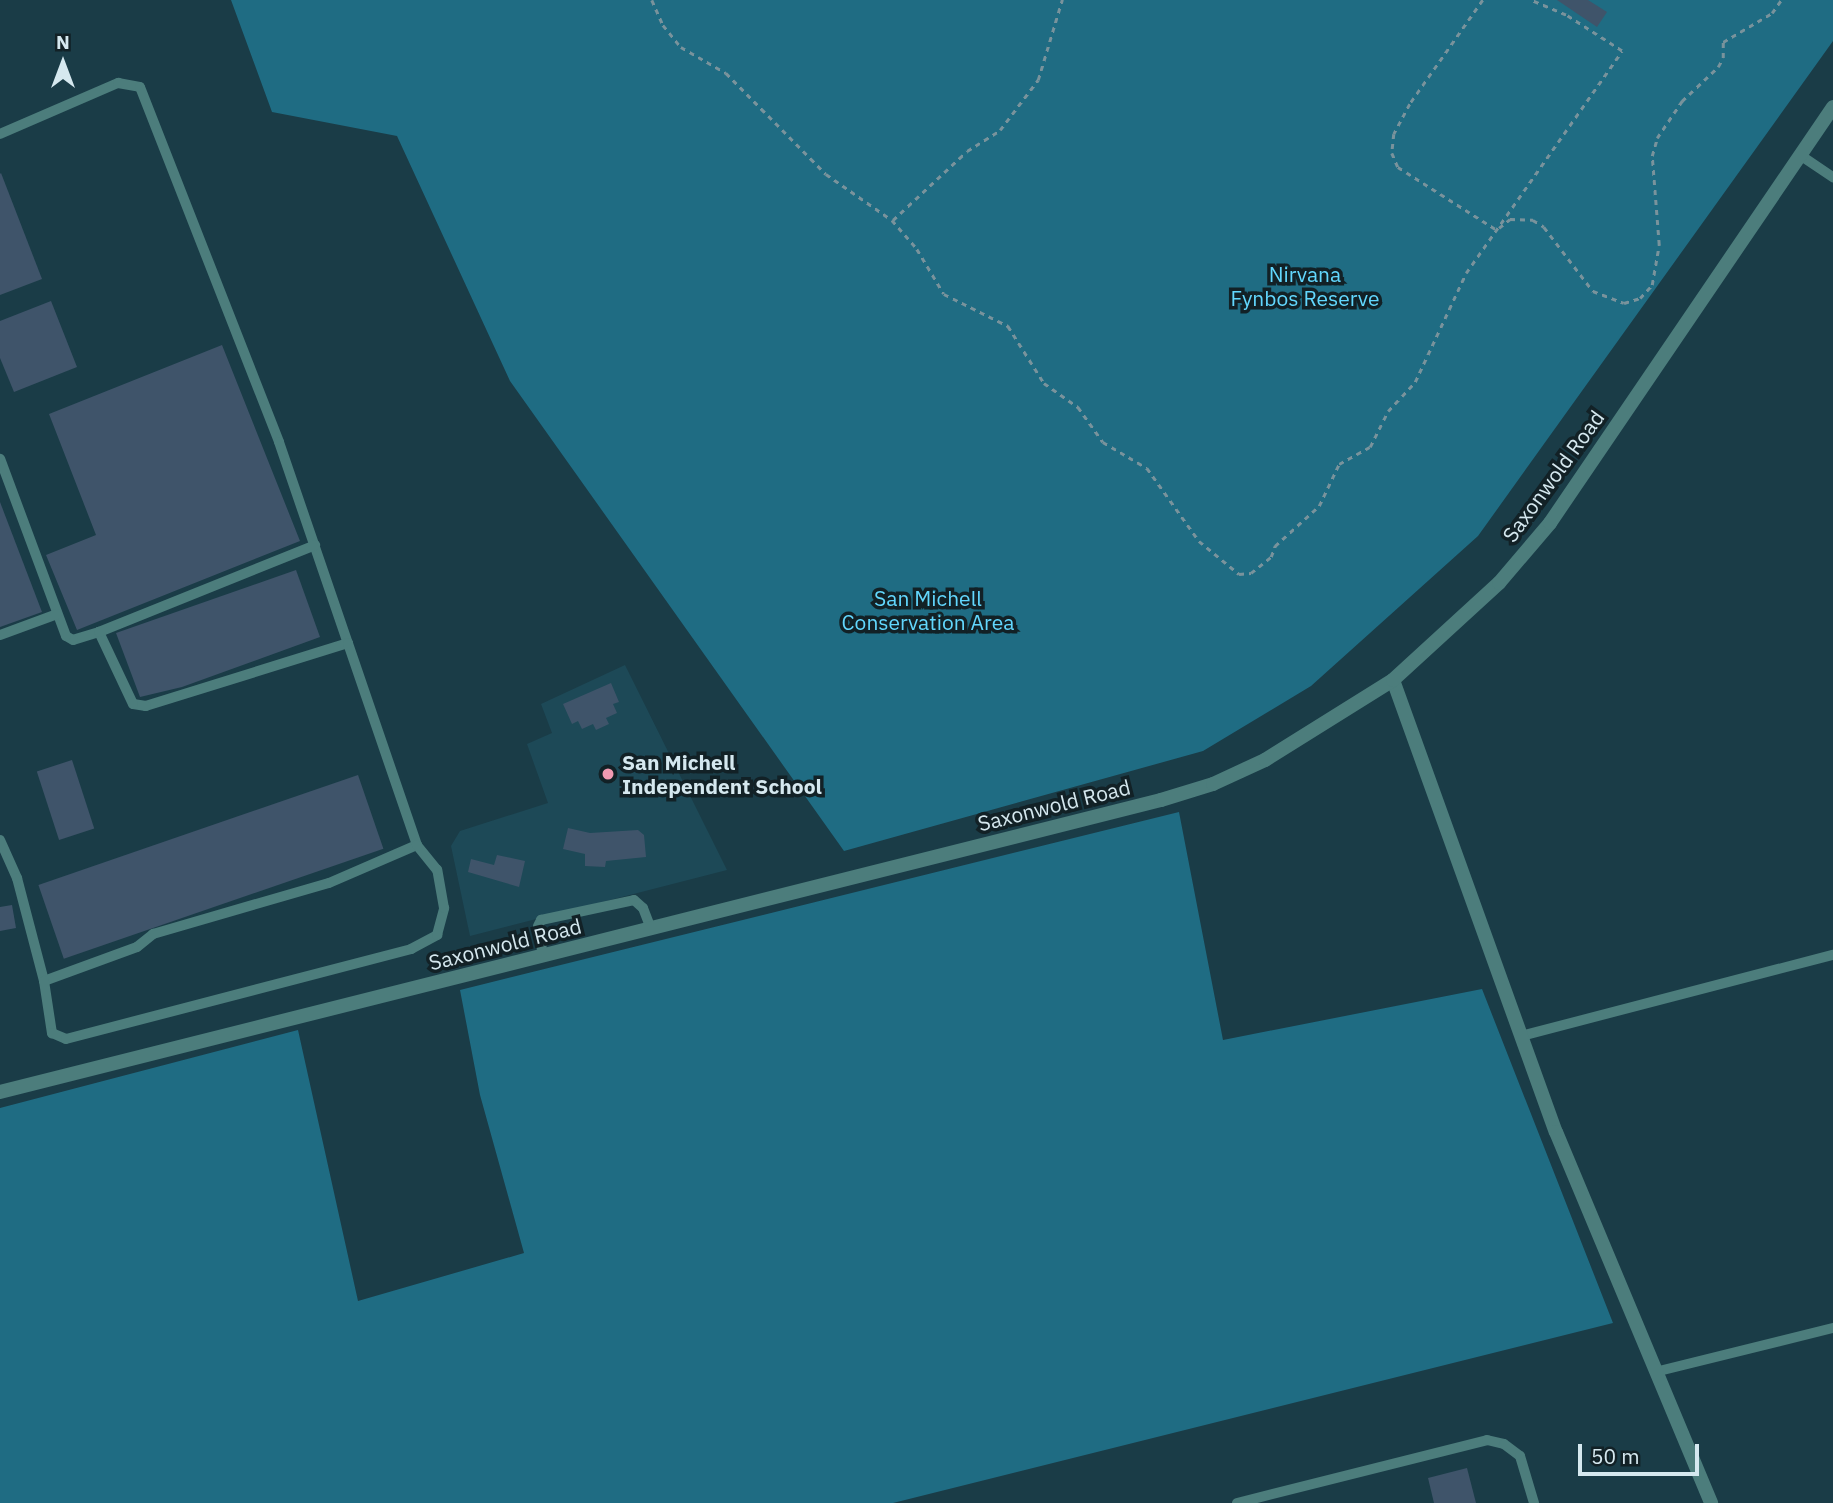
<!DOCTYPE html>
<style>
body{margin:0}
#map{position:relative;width:1833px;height:1503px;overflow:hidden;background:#1a3c47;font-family:"IBM Plex Sans",sans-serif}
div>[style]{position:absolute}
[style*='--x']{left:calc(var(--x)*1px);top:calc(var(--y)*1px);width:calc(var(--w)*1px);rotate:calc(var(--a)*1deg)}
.built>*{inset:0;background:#1d4957}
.green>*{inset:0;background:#1f6c83}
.building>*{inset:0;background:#3f546a;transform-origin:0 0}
.path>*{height:2.5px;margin-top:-1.25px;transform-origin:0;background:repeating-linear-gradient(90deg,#79939c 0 5px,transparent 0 10px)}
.lane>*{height:10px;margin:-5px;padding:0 5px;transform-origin:5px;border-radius:5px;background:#4c7d7c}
.street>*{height:14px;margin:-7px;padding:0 7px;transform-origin:7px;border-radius:7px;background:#4c7d7c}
.dots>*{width:19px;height:19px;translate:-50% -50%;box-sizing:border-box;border:4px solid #122126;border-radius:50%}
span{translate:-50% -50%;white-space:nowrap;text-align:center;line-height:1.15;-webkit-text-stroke:7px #122126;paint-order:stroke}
.park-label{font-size:21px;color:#62d7fd}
.street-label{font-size:21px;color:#d5e8ef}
.poi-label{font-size:21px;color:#d5e8ef;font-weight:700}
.left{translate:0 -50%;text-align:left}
.north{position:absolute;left:28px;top:28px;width:70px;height:70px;-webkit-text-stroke:5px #122126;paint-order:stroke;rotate:0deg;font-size:19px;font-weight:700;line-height:28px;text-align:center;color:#d5e8ef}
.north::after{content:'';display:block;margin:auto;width:24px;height:32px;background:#d5e8ef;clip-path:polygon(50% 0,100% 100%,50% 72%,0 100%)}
.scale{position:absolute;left:1578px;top:1444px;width:121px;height:32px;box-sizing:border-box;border:4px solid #d5e8ef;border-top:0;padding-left:9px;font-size:21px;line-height:24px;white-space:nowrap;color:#d5e8ef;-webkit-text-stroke:5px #122126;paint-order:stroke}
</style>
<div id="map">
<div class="built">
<i style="clip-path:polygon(625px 665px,727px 870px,470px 936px,451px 846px,460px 831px,548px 803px,527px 744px,552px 733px,541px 704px)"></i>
</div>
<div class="green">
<i style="clip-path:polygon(231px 0,1833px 0,1833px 41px,1478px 536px,1311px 686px,1203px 751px,844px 851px,510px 381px,397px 136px,272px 112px)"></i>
<i style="clip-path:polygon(1179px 812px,1223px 1040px,1482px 989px,1613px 1323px,893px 1503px,0 1503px,0 1108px,298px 1030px,358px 1301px,524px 1253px,480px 1095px,460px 990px)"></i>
</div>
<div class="building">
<i style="clip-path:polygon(1557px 0,1588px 0,1607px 12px,1597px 27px)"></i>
<i style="clip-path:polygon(1px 173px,42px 279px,0 295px,0 174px)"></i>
<i style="clip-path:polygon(51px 301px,77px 367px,14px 392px,0 358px,0 321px)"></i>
<i style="clip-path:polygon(222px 345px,300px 541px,77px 630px,46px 555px,96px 535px,49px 414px)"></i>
<i style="clip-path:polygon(0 502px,42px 612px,0 627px)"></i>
<i style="clip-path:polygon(296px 570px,320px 637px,182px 687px,140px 697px,116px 633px)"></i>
<i style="clip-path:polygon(611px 683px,619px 702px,613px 704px,617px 713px,606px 718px,609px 724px,596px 730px,593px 724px,582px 729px,578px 721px,572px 724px,563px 704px)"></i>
<i style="left:72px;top:760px;width:72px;height:37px;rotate:72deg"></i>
<i style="left:358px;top:775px;width:78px;height:338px;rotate:71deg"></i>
<i style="clip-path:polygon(568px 828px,590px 833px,638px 830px,644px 835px,646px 857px,606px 861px,605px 867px,585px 866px,585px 854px,563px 849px)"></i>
<i style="clip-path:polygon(497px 855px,525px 861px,519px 887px,468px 872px,471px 859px,494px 865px)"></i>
<i style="clip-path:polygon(12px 905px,16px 928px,0 931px,0 907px)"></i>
<i style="clip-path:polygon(1467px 1468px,1476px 1503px,1434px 1503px,1428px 1478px)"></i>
</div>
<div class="path">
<i style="--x:652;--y:0;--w:27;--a:66"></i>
<i style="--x:663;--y:25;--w:28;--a:51"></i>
<i style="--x:681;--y:47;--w:52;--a:30"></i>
<i style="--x:726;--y:73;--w:142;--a:45.3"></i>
<i style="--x:826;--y:174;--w:80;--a:34.9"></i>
<i style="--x:892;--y:220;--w:38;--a:49"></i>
<i style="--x:917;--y:249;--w:52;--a:59"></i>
<i style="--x:944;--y:294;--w:72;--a:26.6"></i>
<i style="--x:1008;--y:326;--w:67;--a:57.7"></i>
<i style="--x:1044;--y:383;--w:42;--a:35.2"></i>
<i style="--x:1078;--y:407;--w:43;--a:54.5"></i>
<i style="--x:1103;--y:442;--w:51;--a:30.6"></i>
<i style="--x:1147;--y:468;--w:90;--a:54.5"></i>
<i style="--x:1199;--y:541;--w:52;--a:39.5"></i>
<i style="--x:1239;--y:574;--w:12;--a:-5"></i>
<i style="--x:1251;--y:573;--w:26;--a:-39"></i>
<i style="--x:1271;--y:557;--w:12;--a:-70"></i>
<i style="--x:1275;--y:546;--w:59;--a:-42.3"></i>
<i style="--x:1319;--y:506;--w:47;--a:-64.5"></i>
<i style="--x:1339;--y:464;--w:35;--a:-29"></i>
<i style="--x:1370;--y:447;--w:40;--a:-63.4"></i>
<i style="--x:1388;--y:411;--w:40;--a:-47"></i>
<i style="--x:1415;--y:382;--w:120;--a:-64.9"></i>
<i style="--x:1466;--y:273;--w:271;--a:-54.9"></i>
<i style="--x:1622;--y:51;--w:67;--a:-147.3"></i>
<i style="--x:1566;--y:15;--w:39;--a:-157"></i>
<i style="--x:1483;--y:0;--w:127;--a:125.1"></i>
<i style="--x:1410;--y:104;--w:34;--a:118"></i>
<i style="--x:1394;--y:134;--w:19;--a:96"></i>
<i style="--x:1392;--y:153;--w:15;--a:67"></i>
<i style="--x:1398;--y:167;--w:117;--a:32.5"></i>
<i style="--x:893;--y:220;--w:101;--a:-43"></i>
<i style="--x:967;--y:151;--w:39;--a:-32"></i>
<i style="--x:1000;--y:130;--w:63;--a:-52.8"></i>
<i style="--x:1038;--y:80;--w:84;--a:-73.3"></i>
<i style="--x:1499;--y:228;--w:14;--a:-39"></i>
<i style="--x:1510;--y:219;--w:23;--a:2"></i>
<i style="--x:1533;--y:220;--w:13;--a:32"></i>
<i style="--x:1544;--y:227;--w:81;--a:52.6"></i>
<i style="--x:1593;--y:291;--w:33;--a:21"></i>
<i style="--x:1624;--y:303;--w:17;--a:-17"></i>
<i style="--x:1640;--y:298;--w:18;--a:-47"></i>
<i style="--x:1652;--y:285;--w:41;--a:-80.1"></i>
<i style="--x:1659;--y:245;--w:89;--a:-94.5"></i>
<i style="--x:1652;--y:156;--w:19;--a:-74"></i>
<i style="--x:1657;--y:138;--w:45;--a:-56"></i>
<i style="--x:1682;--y:101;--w:50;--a:-43.4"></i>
<i style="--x:1718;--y:67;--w:10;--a:-61"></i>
<i style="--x:1723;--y:58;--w:16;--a:-90"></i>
<i style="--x:1723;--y:42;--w:57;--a:-30.6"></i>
<i style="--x:1772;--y:13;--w:16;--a:-55"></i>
</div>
<div class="lane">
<i style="--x:0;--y:134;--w:129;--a:-23.4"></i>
<i style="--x:118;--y:83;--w:22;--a:10"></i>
<i style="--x:140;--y:87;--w:381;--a:68.6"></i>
<i style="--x:279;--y:442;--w:213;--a:71.1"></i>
<i style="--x:348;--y:643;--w:212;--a:162.7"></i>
<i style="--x:146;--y:706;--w:13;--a:-171"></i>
<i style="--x:133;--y:704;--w:80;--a:-115.3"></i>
<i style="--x:99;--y:632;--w:27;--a:163"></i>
<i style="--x:73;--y:640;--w:8;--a:-150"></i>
<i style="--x:66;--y:636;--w:189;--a:-110.4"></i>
<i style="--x:1800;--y:155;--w:40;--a:34"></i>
<i style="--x:99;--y:632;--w:233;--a:-21.9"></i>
<i style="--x:0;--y:635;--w:61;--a:-20.2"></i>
<i style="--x:0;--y:840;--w:42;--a:65.9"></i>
<i style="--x:17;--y:878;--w:106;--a:75.3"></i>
<i style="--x:44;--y:981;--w:99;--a:-20.1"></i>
<i style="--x:137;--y:947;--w:21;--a:-39"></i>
<i style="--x:153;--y:934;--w:183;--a:-16.2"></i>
<i style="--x:329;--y:883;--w:96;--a:-23.4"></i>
<i style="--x:417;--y:845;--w:213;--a:-108.9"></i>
<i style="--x:543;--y:956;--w:30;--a:-99"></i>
<i style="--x:538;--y:926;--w:7;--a:-63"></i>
<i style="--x:541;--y:920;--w:95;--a:-12.1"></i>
<i style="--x:634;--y:900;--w:12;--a:42"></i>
<i style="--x:643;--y:908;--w:22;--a:69"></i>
<i style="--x:44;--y:981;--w:53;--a:81.3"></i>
<i style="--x:52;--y:1033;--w:15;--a:23"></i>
<i style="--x:66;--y:1039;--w:357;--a:-14.6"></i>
<i style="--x:411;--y:949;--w:30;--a:-28"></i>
<i style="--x:437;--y:935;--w:28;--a:-75"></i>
<i style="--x:444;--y:908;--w:39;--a:-100"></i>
<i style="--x:437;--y:870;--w:32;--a:-129"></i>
<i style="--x:1521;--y:1036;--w:322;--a:-14.6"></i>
<i style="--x:1655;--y:1372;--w:183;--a:-13.9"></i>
<i style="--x:1237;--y:1503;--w:258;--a:-14.1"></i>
<i style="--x:1487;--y:1440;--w:17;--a:13"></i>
<i style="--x:1504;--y:1444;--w:20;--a:37"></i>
<i style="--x:1520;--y:1456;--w:49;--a:73.4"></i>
</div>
<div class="street">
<i style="--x:1393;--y:680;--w:480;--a:70.2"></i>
<i style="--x:1556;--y:1132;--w:402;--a:67.3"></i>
<i style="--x:0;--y:1092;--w:1197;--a:-14.12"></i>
<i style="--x:1161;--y:800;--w:54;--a:-17.1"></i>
<i style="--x:1213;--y:784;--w:57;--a:-24.8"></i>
<i style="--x:1265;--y:760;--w:151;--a:-32"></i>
<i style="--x:1393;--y:680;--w:144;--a:-42.5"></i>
<i style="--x:1499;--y:583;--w:79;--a:-49.6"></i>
<i style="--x:1550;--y:523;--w:503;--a:-55.77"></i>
</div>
<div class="dots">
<i style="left:608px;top:774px;background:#f19ab2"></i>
</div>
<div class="park-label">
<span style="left:1305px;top:286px">Nirvana<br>Fynbos Reserve</span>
<span style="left:928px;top:610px">San Michell<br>Conservation Area</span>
</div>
<div class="street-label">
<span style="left:1553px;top:476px;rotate:-54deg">Saxonwold Road</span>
<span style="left:1054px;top:805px;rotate:-14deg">Saxonwold Road</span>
<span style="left:505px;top:944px;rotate:-14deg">Saxonwold Road</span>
</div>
<div class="poi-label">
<span class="left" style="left:622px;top:774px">San Michell<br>Independent School</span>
</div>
<div class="north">N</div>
<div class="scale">50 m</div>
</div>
